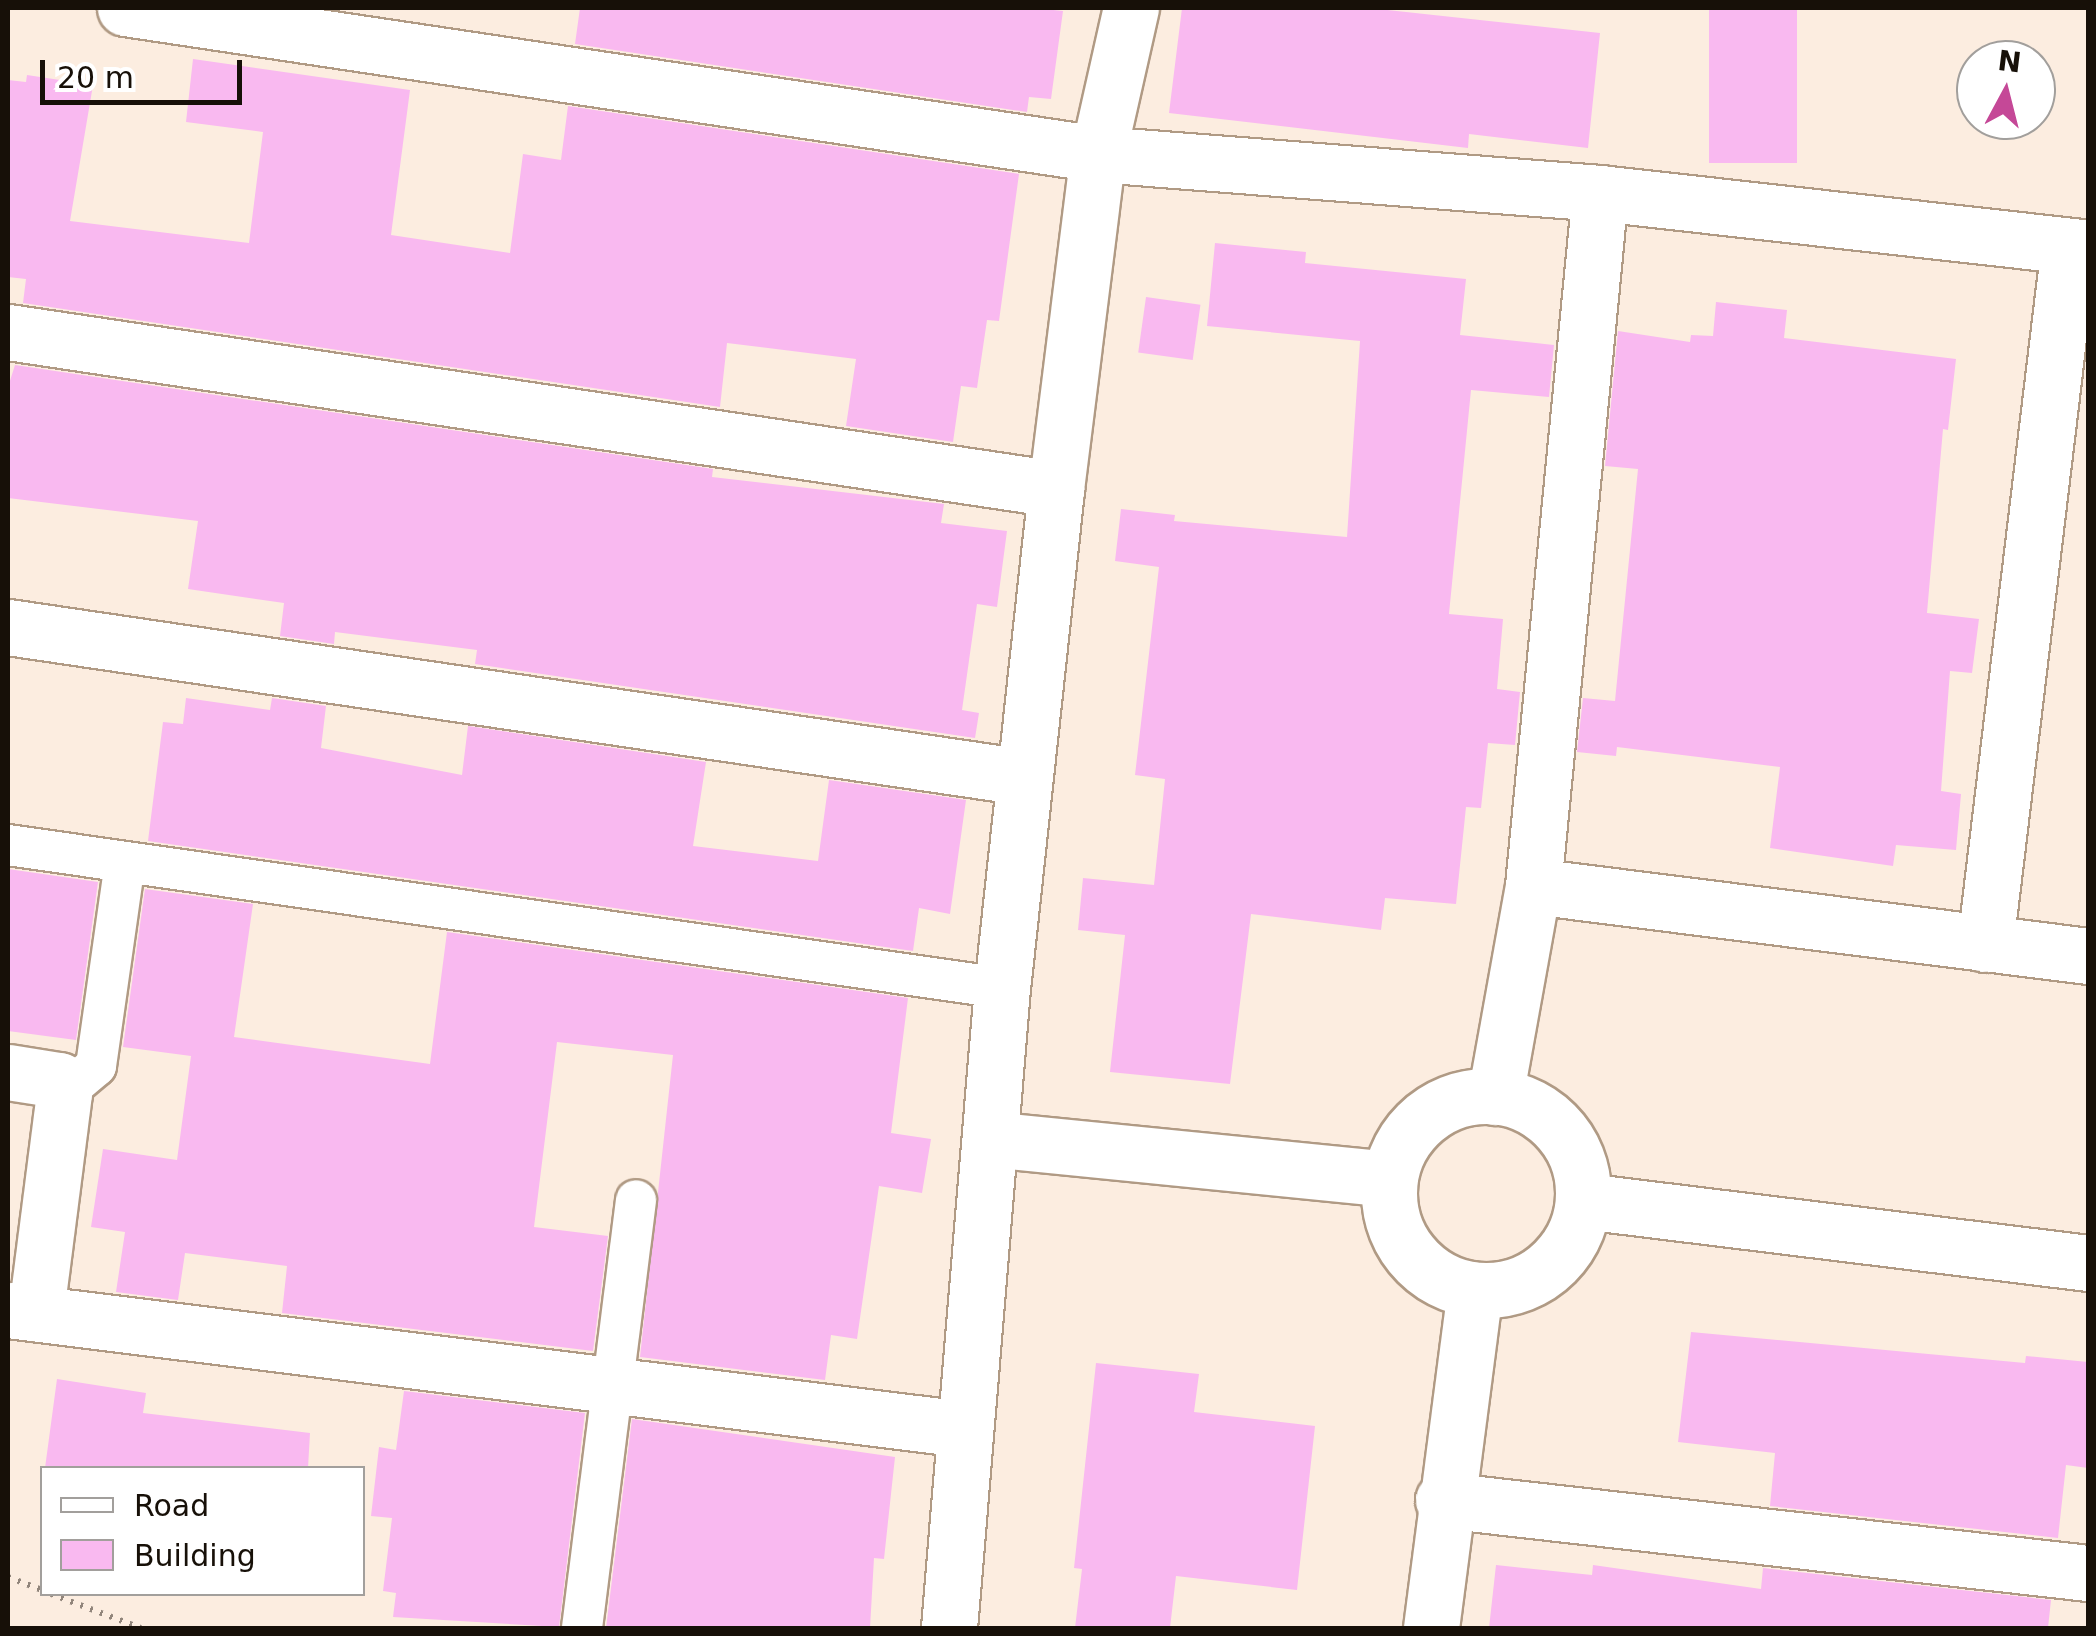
<!DOCTYPE html>
<style>
body{margin:0}
#map{position:relative;width:2096px;height:1636px;overflow:hidden;background:#fcede0;font-family:"DejaVu Sans",sans-serif}
div>[style]{position:absolute}
[style*='--x']{left:calc(var(--x)*1px);top:calc(var(--y)*1px);width:calc(var(--w)*1px);rotate:calc(var(--a)*1deg)}
.building>*{inset:0;background:#f9b9f0;transform-origin:0 0}
.path>*{height:6px;margin-top:-3px;transform-origin:0;background:repeating-linear-gradient(90deg,#91857b 0 2.5px,transparent 0 10.5px)}
.roads{filter:drop-shadow(2px 0 #b09a84) drop-shadow(-2px 0 #b09a84) drop-shadow(0 2px #b09a84) drop-shadow(0 -2px #b09a84)}
.service>*{height:40px;margin:-20px;padding:0 20px;transform-origin:20px;border-radius:20px;background:#fff}
.minor>*{height:55px;margin:-27.5px;padding:0 27.5px;transform-origin:27.5px;border-radius:27.5px;background:#fff}
.minor>.ring{margin:-27.5px;padding:0;box-sizing:content-box;background:none;border:55px solid #fff;border-radius:50%}
.tertiary>*{height:55px;margin:-27.5px;padding:0 27.5px;transform-origin:27.5px;border-radius:27.5px;background:#fff}
span{translate:-50% -50%;white-space:nowrap;text-align:center;line-height:1.15;-webkit-text-stroke:8px #fff;paint-order:stroke}
.frame{position:absolute;inset:0;border:10px solid #171008;pointer-events:none}
.legend{position:absolute;left:40px;top:1466px;width:325px;height:130px;box-sizing:border-box;background:#fff;border:2px solid #a29f9c;margin:0;padding:12px 18px;list-style:none;font-size:30px;color:#171008}
.legend li{display:flex;align-items:center;gap:20px;height:50px}
.legend b{width:50px;border:2px solid #a29f9c}
.north{position:absolute;left:1956px;top:40px;width:100px;height:100px;box-sizing:border-box;background:#fff;border:2px solid #a29f9c;border-radius:50%;rotate:7deg;font-size:28px;font-weight:700;line-height:40px;text-align:center;color:#171008}
.north::after{content:'';display:block;margin:auto;width:35px;height:45px;background:#c54897;clip-path:polygon(50% 0,100% 100%,50% 72%,0 100%)}
.scale{position:absolute;left:40px;top:60px;width:202px;height:45px;box-sizing:border-box;border:5px solid #171008;border-top:0;padding-left:12px;font-size:30px;line-height:35px;white-space:nowrap;color:#171008;-webkit-text-stroke:8px #fff;paint-order:stroke}
</style>
<div id="map">
<div class="building">
<i style="clip-path:polygon(580px 8px,1034px 8px,1063px 11px,1051px 99px,1029px 97px,1027px 112px,575px 44px)"></i>
<i style="clip-path:polygon(1182px 8px,1369px 8px,1600px 33px,1588px 148px,1469px 134px,1468px 148px,1169px 113px)"></i>
<i style="left:1709px;top:8px;width:88px;height:155px"></i>
<i style="clip-path:polygon(193px 59px,410px 90px,391px 235px,510px 253px,523px 154px,561px 160px,568px 106px,1019px 174px,999px 321px,987px 320px,977px 388px,961px 386px,953px 442px,846px 426px,856px 359px,727px 343px,720px 407px,23px 303px,26px 279px,8px 277px,8px 80px,26px 82px,27px 75px,93px 85px,70px 221px,249px 243px,263px 132px,186px 122px)"></i>
<i style="clip-path:polygon(1215px 243px,1306px 252px,1305px 263px,1466px 279px,1460px 335px,1554px 345px,1549px 397px,1471px 390px,1449px 614px,1503px 619px,1497px 689px,1520px 692px,1515px 745px,1488px 743px,1481px 808px,1466px 807px,1456px 904px,1385px 898px,1381px 930px,1251px 914px,1230px 1084px,1110px 1072px,1125px 935px,1078px 930px,1083px 878px,1154px 885px,1165px 779px,1135px 775px,1159px 567px,1115px 561px,1121px 509px,1175px 515px,1174px 521px,1347px 537px,1360px 341px,1207px 326px)"></i>
<i style="left:1146px;top:297px;width:55px;height:56px;rotate:8deg"></i>
<i style="clip-path:polygon(1716px 302px,1787px 310px,1784px 338px,1956px 359px,1948px 430px,1943px 429px,1927px 613px,1979px 619px,1972px 673px,1950px 671px,1941px 791px,1961px 794px,1956px 850px,1896px 845px,1893px 866px,1770px 848px,1780px 767px,1617px 747px,1616px 756px,1577px 752px,1583px 698px,1615px 701px,1638px 469px,1605px 466px,1618px 331px,1690px 342px,1691px 335px,1713px 336px)"></i>
<i style="clip-path:polygon(15px 365px,713px 469px,712px 477px,944px 504px,941px 523px,1007px 531px,997px 607px,977px 604px,962px 710px,979px 713px,975px 738px,475px 664px,477px 650px,335px 632px,334px 644px,280px 636px,284px 603px,188px 589px,198px 521px,8px 498px,8px 387px)"></i>
<i style="clip-path:polygon(186px 698px,270px 710px,272px 698px,326px 706px,321px 748px,462px 775px,468px 726px,706px 762px,693px 846px,818px 861px,829px 780px,966px 800px,950px 914px,919px 908px,913px 951px,148px 841px,163px 722px,183px 724px)"></i>
<i style="clip-path:polygon(8px 869px,98px 882px,76px 1040px,8px 1031px)"></i>
<i style="clip-path:polygon(145px 889px,253px 904px,234px 1037px,430px 1064px,447px 932px,908px 998px,891px 1133px,931px 1139px,922px 1193px,879px 1186px,857px 1339px,831px 1335px,825px 1380px,640px 1357px,673px 1055px,557px 1042px,534px 1227px,608px 1236px,593px 1351px,282px 1313px,287px 1266px,185px 1253px,178px 1300px,116px 1292px,125px 1232px,91px 1227px,103px 1149px,177px 1160px,191px 1056px,123px 1047px)"></i>
<i style="clip-path:polygon(1691px 1332px,2025px 1363px,2026px 1356px,2088px 1362px,2088px 1468px,2066px 1465px,2058px 1538px,1770px 1506px,1775px 1453px,1678px 1442px)"></i>
<i style="clip-path:polygon(1096px 1363px,1199px 1374px,1194px 1412px,1315px 1426px,1297px 1590px,1176px 1576px,1170px 1628px,1075px 1628px,1082px 1569px,1074px 1568px)"></i>
<i style="clip-path:polygon(57px 1379px,146px 1393px,143px 1413px,310px 1433px,308px 1468px,45px 1468px)"></i>
<i style="clip-path:polygon(404px 1391px,585px 1413px,559px 1627px,393px 1617px,396px 1593px,383px 1591px,392px 1518px,371px 1516px,379px 1447px,396px 1450px)"></i>
<i style="clip-path:polygon(632px 1419px,895px 1457px,884px 1559px,874px 1558px,870px 1628px,606px 1628px)"></i>
<i style="clip-path:polygon(1496px 1565px,1592px 1575px,1593px 1565px,1761px 1589px,1763px 1568px,2051px 1600px,2048px 1628px,1489px 1628px)"></i>
</div>
<div class="path">
<i style="--x:8;--y:1577;--w:36;--a:21"></i>
<i style="--x:51;--y:1594;--w:96;--a:20.7"></i>
</div>
<div class="roads">
<div class="service">
<i style="--x:8;--y:845;--w:1004;--a:8.19"></i>
<i style="--x:64;--y:1093;--w:42;--a:-40.2"></i>
<i style="--x:96;--y:1066;--w:205;--a:-81.9"></i>
<i style="--x:582;--y:1628;--w:431;--a:-82.8"></i>
</div>
<div class="minor">
<i style="--x:125;--y:8;--w:984;--a:8.53"></i>
<i style="--x:1098;--y:154;--w:504;--a:4.44"></i>
<i style="--x:1600;--y:193;--w:491;--a:6.4"></i>
<i style="--x:8;--y:332;--w:1060;--a:8.52"></i>
<i style="--x:8;--y:627;--w:1027;--a:8.4"></i>
<i style="--x:1533;--y:886;--w:559;--a:7.19"></i>
<i style="--x:1985;--y:944;--w:703;--a:-83.14"></i>
<i style="--x:8;--y:1072;--w:52;--a:8.9"></i>
<i style="--x:59;--y:1080;--w:14;--a:69"></i>
<i style="--x:64;--y:1093;--w:222;--a:97.3"></i>
<i class="ring" style="left:1389px;top:1096px;width:139px;height:139px"></i>
<i style="--x:1495;--y:1097;--w:214;--a:-79.8"></i>
<i style="--x:1533;--y:886;--w:696;--a:-84.48"></i>
<i style="--x:990;--y:1139;--w:401;--a:5.7"></i>
<i style="--x:1584;--y:1201;--w:508;--a:7.01"></i>
<i style="--x:8;--y:1310;--w:962;--a:7.1"></i>
<i style="--x:1443;--y:1500;--w:649;--a:6.46"></i>
<i style="--x:1431;--y:1628;--w:341;--a:-82.6"></i>
</div>
<div class="tertiary">
<i style="--x:949;--y:1628;--w:642;--a:-85.27"></i>
<i style="--x:1002;--y:988;--w:502;--a:-83.82"></i>
<i style="--x:1056;--y:489;--w:338;--a:-82.9"></i>
<i style="--x:1098;--y:154;--w:150;--a:-77.3"></i>
</div>
</div>
<div class="frame"></div>
<ul class="legend">
<li><b style="height:12px;background:#fff"></b>Road</li>
<li><b style="height:28px;background:#f9b9f0"></b>Building</li>
</ul>
<div class="north">N</div>
<div class="scale">20 m</div>
</div>
